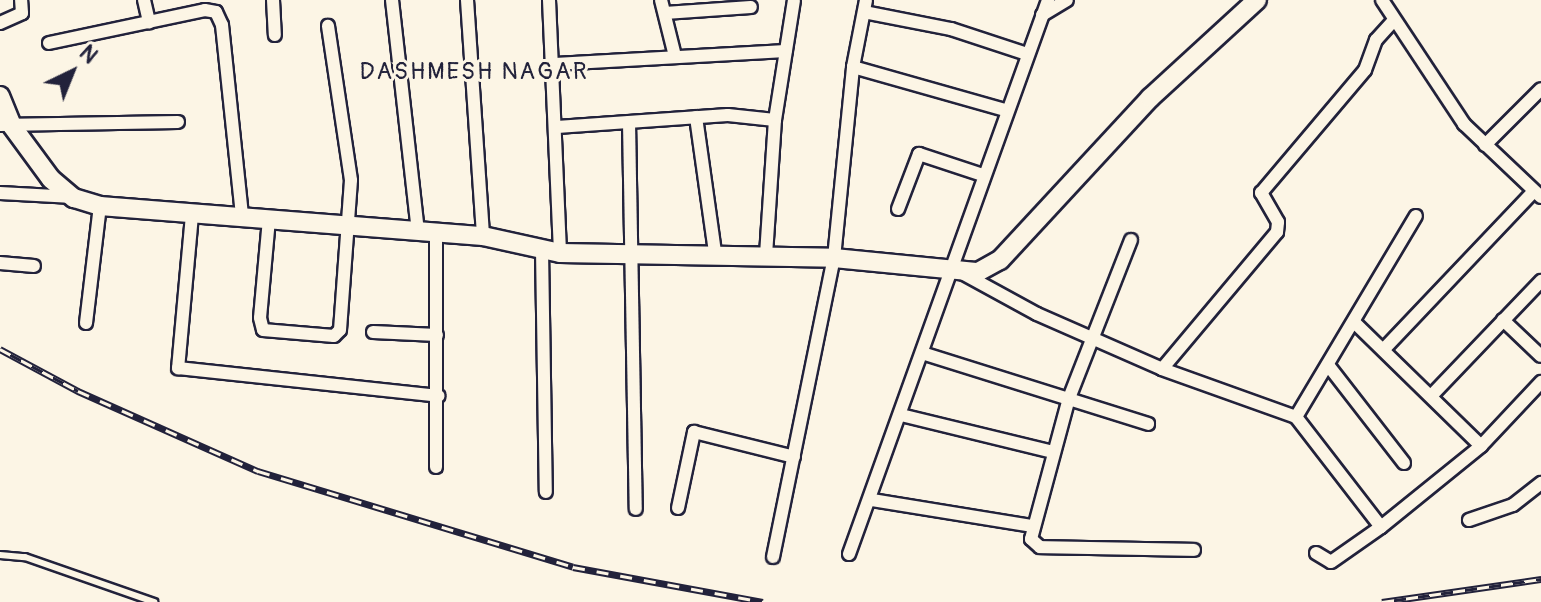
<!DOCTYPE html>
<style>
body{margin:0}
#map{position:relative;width:1541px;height:602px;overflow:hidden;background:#fcf5e5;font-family:Pangolin,sans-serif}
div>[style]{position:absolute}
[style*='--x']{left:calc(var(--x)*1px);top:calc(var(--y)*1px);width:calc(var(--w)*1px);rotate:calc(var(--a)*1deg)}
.roads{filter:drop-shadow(2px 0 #22223b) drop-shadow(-2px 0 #22223b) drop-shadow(0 2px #22223b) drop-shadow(0 -2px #22223b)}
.lane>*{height:6px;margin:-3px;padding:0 3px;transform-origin:3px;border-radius:3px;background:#fcf5e5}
.street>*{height:12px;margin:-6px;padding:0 6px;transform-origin:6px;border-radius:6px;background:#fcf5e5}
.secondary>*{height:18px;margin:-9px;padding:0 9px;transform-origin:9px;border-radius:9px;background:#fcf5e5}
.rail>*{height:7px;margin-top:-3.5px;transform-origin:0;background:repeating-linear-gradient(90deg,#fcf5e5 0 12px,#22223b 0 24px);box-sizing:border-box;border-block:2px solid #22223b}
span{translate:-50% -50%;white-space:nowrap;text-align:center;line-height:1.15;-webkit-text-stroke:6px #fcf5e5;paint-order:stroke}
.neighbourhood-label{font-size:24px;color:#22223b;letter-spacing:2px}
.north{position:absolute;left:32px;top:32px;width:80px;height:80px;-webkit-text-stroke:6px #fcf5e5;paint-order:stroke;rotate:43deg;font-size:22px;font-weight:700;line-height:32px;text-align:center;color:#22223b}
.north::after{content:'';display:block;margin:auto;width:28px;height:36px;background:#22223b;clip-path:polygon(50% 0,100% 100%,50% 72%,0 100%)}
</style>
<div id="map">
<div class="roads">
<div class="lane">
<i style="--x:0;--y:555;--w:25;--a:5"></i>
<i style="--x:25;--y:557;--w:137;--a:19.2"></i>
</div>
<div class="street">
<i style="--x:144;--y:0;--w:23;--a:77"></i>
<i style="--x:273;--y:0;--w:35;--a:87"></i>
<i style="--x:392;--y:0;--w:231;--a:83.6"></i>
<i style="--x:467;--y:0;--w:237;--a:86.1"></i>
<i style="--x:549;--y:0;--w:253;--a:87.5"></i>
<i style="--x:661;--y:0;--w:58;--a:76"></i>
<i style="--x:1382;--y:0;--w:149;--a:56.5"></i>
<i style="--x:1464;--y:124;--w:106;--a:43.5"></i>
<i style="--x:864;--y:12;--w:89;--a:11.1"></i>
<i style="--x:951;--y:29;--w:80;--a:18.2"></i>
<i style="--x:665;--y:13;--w:86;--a:-4"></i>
<i style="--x:1042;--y:15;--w:29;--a:-31"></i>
<i style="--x:0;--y:23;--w:24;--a:-24"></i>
<i style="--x:22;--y:13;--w:13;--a:-94"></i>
<i style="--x:49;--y:43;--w:159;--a:-11.9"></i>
<i style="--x:205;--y:10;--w:11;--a:10"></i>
<i style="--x:216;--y:12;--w:14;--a:65"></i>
<i style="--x:222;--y:25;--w:192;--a:84"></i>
<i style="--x:555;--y:64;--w:231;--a:-3.2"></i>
<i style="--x:853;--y:67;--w:158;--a:15.8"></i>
<i style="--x:696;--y:117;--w:137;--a:82"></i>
<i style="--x:629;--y:122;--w:387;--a:89"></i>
<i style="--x:0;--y:125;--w:178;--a:-1"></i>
<i style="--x:557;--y:127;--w:171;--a:-4"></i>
<i style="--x:728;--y:115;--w:47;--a:6.1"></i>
<i style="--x:1485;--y:145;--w:79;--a:-45"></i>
<i style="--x:0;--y:193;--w:73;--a:3.1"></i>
<i style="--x:898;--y:209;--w:59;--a:-69.1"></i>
<i style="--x:919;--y:154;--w:67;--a:18.2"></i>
<i style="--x:192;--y:215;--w:154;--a:95.2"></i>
<i style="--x:178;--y:368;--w:262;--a:6.1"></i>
<i style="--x:269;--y:219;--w:99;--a:95.2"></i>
<i style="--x:260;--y:318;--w:12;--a:76"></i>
<i style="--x:263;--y:330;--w:71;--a:4.8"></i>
<i style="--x:334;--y:336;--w:8;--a:-45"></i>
<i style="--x:340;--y:330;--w:150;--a:-85.8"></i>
<i style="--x:351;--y:180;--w:156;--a:-98.5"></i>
<i style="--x:1131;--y:240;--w:170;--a:111.4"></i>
<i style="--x:1069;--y:398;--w:146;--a:105.1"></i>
<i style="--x:1031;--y:539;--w:12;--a:42"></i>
<i style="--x:1040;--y:547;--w:154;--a:1.1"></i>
<i style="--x:542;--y:250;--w:242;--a:89.1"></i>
<i style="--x:766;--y:255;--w:135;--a:-86.2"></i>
<i style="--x:775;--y:120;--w:121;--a:-81"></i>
<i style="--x:0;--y:263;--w:34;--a:5"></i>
<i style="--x:962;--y:273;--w:85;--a:28.7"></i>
<i style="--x:1037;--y:314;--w:137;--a:23.7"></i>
<i style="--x:1162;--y:369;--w:142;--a:19.7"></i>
<i style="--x:1296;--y:417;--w:139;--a:52.3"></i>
<i style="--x:1503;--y:320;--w:52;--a:43.5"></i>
<i style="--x:1354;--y:322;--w:177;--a:44.3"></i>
<i style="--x:86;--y:323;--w:118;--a:-83.2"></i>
<i style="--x:373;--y:332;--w:64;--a:2.7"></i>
<i style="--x:1385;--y:348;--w:216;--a:-46.5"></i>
<i style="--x:922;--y:353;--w:237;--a:17.4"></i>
<i style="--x:1328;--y:365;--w:124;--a:52.2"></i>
<i style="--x:1162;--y:369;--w:179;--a:-50"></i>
<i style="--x:1277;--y:232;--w:10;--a:-84"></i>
<i style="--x:1278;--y:222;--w:34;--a:-120"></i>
<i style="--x:1261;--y:193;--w:161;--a:-49.8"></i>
<i style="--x:1365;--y:70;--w:32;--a:-70"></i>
<i style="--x:1376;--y:40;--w:25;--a:-48"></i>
<i style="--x:1432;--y:395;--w:158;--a:-46.3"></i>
<i style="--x:901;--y:415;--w:156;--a:13.7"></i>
<i style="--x:1296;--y:417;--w:234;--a:-59.2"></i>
<i style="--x:436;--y:467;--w:235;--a:-90"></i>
<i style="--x:872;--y:500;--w:163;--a:9.2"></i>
<i style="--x:678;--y:508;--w:78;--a:-78.1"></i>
<i style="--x:694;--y:432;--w:103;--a:14"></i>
<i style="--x:1469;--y:520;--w:46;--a:-18.8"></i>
<i style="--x:1513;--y:505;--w:36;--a:-38"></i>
<i style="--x:1316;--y:553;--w:17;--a:31"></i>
<i style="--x:1331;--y:562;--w:61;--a:-35"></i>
<i style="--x:1381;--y:527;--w:129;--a:-39"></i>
<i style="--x:1481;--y:446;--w:88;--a:-46.8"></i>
<i style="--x:849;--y:554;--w:589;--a:-70.24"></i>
<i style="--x:773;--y:557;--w:305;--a:-78.5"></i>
<i style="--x:834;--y:258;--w:192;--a:-84.3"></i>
<i style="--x:853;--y:67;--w:68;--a:-79"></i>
</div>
<div class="secondary">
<i style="--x:0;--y:96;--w:32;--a:68"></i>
<i style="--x:12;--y:126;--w:66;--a:53.7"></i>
<i style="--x:51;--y:179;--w:30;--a:40"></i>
<i style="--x:74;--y:198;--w:27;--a:17"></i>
<i style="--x:100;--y:206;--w:384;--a:4.5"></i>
<i style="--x:483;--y:236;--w:79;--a:12.4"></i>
<i style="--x:560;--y:253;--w:274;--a:1"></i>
<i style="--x:834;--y:258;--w:145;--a:5.6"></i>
<i style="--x:978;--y:272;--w:25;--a:-29"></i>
<i style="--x:1000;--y:260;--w:221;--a:-47.2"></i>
<i style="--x:1150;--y:98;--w:145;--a:-42.5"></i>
</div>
</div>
<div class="rail">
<i style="--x:0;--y:349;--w:89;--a:28.3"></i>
<i style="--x:78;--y:391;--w:197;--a:24"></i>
<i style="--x:258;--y:471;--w:329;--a:16.9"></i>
<i style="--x:573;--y:567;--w:193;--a:10.4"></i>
<i style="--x:1382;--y:602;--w:161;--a:-8.2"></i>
</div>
<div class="neighbourhood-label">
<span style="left:474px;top:72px">DASHMESH NAGAR</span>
</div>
<div class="north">N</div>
</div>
